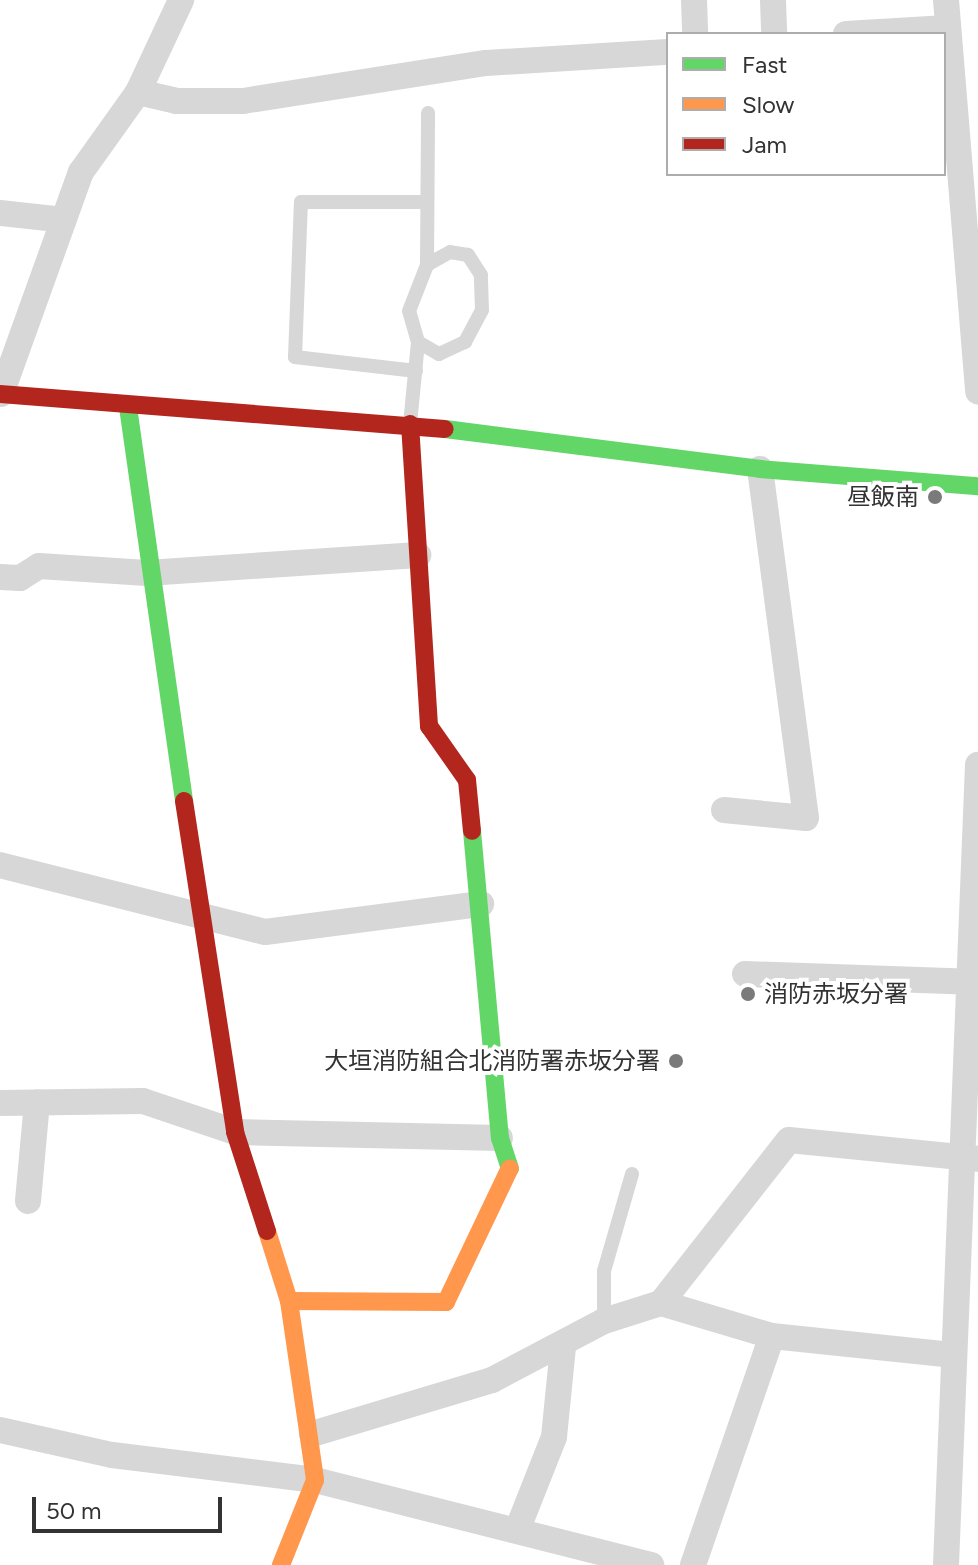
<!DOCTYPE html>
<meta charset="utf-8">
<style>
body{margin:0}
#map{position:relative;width:978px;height:1565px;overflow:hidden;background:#fff;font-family:Figtree,"Noto Sans JP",sans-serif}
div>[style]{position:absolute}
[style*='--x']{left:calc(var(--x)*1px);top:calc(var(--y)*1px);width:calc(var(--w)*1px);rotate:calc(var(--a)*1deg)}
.lane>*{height:14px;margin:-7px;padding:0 7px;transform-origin:7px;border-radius:7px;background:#d7d7d7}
.street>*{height:26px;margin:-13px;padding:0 13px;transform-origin:13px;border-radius:13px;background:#d7d7d7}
.fast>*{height:18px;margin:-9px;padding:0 9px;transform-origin:9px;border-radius:9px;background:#63d668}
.slow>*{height:18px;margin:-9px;padding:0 9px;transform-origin:9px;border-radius:9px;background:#ff974d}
.jam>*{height:18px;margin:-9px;padding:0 9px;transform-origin:9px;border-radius:9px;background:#b3261e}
.dots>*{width:22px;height:22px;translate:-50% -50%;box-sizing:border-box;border:4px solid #fff;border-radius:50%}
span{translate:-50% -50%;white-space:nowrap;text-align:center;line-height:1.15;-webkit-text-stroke:8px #fff;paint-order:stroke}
.poi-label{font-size:24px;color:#333}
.right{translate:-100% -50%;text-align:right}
.left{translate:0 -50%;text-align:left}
.legend{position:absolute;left:666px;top:32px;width:280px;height:144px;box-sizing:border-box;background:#fff;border:2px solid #adadad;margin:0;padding:10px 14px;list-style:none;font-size:24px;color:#333}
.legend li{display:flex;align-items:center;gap:16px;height:40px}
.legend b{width:40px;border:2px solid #adadad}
.scale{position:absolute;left:32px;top:1497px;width:190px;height:36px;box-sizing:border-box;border:4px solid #333;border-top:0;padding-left:10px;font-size:24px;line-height:28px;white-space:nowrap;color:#333;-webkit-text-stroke:6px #fff;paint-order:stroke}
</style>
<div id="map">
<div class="lane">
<i style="--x:418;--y:342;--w:24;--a:30"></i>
<i style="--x:439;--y:354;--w:29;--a:-25"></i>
<i style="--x:465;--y:342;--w:36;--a:-62"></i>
<i style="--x:482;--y:310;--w:35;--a:-92"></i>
<i style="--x:481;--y:275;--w:24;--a:-123"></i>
<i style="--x:468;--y:255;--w:18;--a:-171"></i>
<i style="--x:450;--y:252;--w:26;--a:151"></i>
<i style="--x:416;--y:371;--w:122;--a:-173.4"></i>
<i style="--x:295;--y:357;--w:155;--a:-87.8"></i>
<i style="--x:301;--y:202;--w:126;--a:0"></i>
<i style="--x:410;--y:424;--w:82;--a:-84.4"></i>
<i style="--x:418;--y:342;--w:32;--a:-106"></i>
<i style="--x:409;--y:311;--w:49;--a:-68.6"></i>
<i style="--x:427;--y:265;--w:152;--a:-89.6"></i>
<i style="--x:604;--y:1321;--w:50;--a:-90"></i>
<i style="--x:604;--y:1271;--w:101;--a:-73.9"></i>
</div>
<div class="street">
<i style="--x:694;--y:0;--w:34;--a:88"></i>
<i style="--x:773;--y:0;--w:34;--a:88"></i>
<i style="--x:946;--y:0;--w:393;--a:85.3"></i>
<i style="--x:846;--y:34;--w:101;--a:-3.4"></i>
<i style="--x:138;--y:92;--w:39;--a:13"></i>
<i style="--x:176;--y:101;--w:67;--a:0"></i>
<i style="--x:243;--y:101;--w:246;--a:-8.9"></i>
<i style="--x:486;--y:63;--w:182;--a:-3.5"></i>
<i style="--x:0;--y:213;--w:64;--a:6.2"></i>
<i style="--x:1;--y:394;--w:236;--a:-70.2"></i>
<i style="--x:81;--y:172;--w:98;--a:-54.5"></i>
<i style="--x:138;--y:92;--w:102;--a:-64.9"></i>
<i style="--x:0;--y:577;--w:20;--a:3"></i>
<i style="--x:20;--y:578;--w:22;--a:-32"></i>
<i style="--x:39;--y:566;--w:108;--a:3.7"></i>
<i style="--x:147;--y:573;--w:272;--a:-3.8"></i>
<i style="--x:724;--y:810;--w:82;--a:5.6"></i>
<i style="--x:806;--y:818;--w:352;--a:-97.5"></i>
<i style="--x:0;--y:865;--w:273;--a:14.2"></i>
<i style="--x:265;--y:932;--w:218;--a:-7.4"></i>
<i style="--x:745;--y:974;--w:225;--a:2"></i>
<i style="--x:0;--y:1103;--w:143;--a:-0.8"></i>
<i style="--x:143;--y:1101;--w:97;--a:18.6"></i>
<i style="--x:235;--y:1132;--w:265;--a:1.3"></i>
<i style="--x:28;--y:1201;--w:99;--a:-84.8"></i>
<i style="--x:661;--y:1303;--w:116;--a:16.6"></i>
<i style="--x:772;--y:1336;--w:183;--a:6"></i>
<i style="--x:0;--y:1430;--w:115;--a:12.6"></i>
<i style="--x:112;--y:1455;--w:205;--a:7"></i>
<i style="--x:315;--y:1480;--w:347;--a:14.2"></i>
<i style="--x:312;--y:1434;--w:188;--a:-16.7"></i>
<i style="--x:492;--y:1380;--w:127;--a:-27.8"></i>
<i style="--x:604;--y:1321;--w:60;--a:-17.5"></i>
<i style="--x:661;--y:1303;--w:207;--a:-51.9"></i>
<i style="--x:789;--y:1140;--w:190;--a:5.7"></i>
<i style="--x:518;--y:1528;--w:98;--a:-68.4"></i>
<i style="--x:554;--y:1437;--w:90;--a:-84.3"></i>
<i style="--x:693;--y:1565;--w:242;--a:-71"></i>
<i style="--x:946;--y:1565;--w:801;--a:-87.71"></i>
</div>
<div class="fast">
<i style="--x:128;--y:407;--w:398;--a:81.9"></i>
<i style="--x:445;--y:429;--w:318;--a:7.2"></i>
<i style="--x:760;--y:469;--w:219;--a:4.5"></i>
<i style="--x:472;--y:831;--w:308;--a:84.8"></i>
<i style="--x:500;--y:1138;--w:32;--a:72"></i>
</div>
<div class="slow">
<i style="--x:267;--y:1231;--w:73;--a:72.6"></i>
<i style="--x:289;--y:1301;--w:181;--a:81.7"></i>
<i style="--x:315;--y:1480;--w:92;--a:111.8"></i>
<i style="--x:289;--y:1301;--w:157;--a:0.4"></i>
<i style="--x:446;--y:1302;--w:148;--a:-64.5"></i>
</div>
<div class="jam">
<i style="--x:0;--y:394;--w:446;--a:4.5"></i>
<i style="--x:410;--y:424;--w:303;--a:86.4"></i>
<i style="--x:429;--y:726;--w:66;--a:54.9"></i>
<i style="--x:467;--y:780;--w:51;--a:84.4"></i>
<i style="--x:184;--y:801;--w:335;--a:81.2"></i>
<i style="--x:235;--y:1132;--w:104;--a:72.1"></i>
</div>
<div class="dots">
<i style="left:935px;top:497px;background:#7a7a7a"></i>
<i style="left:748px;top:994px;background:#7a7a7a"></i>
<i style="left:676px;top:1061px;background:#7a7a7a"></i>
</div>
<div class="poi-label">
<span class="right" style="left:919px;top:497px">昼飯南</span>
<span class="left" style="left:764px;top:994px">消防赤坂分署</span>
<span class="right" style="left:660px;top:1061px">大垣消防組合北消防署赤坂分署</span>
</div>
<ul class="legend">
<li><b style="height:10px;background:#63d668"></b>Fast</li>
<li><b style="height:10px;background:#ff974d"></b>Slow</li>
<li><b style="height:10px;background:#b3261e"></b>Jam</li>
</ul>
<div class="scale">50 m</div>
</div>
